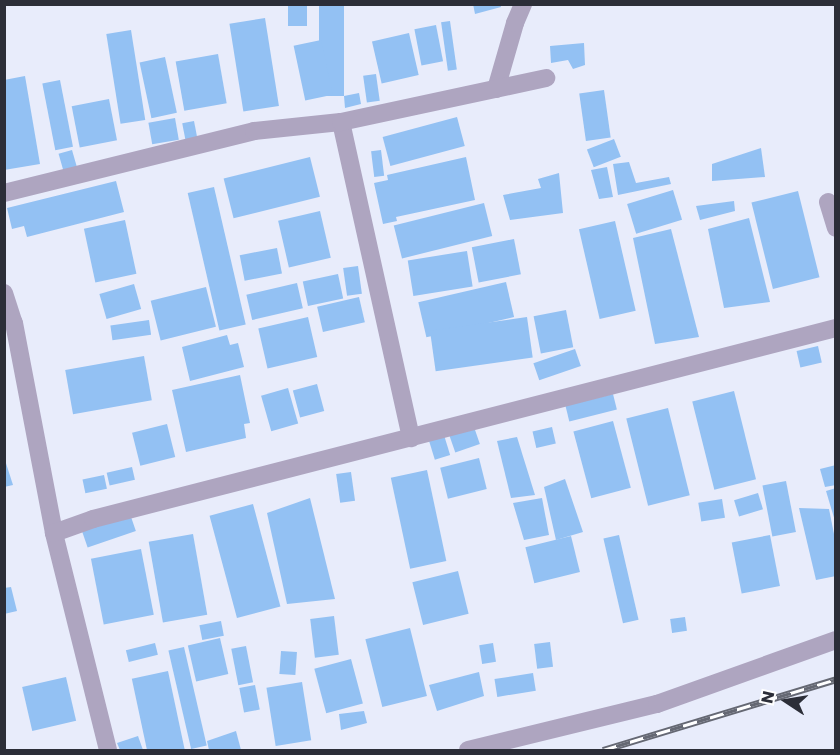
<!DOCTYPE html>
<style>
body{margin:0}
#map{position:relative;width:840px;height:755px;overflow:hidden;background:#e8ecfb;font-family:Poppins,sans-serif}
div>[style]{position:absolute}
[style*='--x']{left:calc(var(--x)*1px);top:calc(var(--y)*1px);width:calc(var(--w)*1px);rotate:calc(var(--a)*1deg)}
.building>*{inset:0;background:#93c1f3;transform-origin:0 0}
.street>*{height:18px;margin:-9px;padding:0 9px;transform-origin:9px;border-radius:9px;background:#aea5c0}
.rail>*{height:7px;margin-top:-3.5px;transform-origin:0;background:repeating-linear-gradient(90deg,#fff 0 14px,#656873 0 28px);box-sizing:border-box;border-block:2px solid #656873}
span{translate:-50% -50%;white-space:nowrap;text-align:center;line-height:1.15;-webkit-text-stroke:5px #fff;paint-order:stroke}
.frame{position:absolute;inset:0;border:6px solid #2c2e38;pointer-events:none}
.north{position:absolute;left:756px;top:671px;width:60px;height:60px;-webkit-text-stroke:4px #fff;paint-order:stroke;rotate:282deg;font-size:16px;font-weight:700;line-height:24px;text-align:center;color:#2c2e38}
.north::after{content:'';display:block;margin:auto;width:21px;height:27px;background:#2c2e38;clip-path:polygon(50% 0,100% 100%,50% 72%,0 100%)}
</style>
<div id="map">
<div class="building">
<i style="left:288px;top:4px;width:19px;height:22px"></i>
<i style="left:319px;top:4px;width:25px;height:92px"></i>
<i style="clip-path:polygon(473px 4px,500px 4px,501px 7px,475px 14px)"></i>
<i style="left:265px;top:18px;width:89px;height:36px;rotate:81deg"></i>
<i style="left:450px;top:21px;width:49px;height:9px;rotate:82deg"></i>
<i style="left:436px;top:25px;width:37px;height:22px;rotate:79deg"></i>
<i style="left:131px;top:30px;width:91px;height:25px;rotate:81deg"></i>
<i style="left:409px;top:33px;width:43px;height:38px;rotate:77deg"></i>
<i style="left:321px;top:40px;width:56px;height:28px;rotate:78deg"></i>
<i style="clip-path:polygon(584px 43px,585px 65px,573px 69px,568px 60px,551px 63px,550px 46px)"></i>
<i style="left:218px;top:54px;width:50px;height:43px;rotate:80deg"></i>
<i style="left:165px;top:57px;width:57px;height:26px;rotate:78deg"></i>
<i style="left:376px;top:74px;width:27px;height:13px;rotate:82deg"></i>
<i style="clip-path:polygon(25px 76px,40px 164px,4px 170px,4px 80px)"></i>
<i style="left:60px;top:80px;width:68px;height:18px;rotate:79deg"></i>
<i style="left:604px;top:90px;width:48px;height:25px;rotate:82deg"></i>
<i style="clip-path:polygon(359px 93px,361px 104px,345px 108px,344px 96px)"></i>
<i style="left:109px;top:99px;width:42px;height:38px;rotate:79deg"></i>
<i style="left:457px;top:117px;width:30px;height:77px;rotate:75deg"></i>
<i style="left:175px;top:118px;width:22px;height:27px;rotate:80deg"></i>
<i style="left:194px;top:121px;width:20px;height:12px;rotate:79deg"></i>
<i style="left:614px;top:139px;width:19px;height:29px;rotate:69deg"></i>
<i style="clip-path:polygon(761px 148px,765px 177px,712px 181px,712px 164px)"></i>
<i style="left:72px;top:150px;width:19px;height:14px;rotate:74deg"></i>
<i style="left:381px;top:150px;width:26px;height:10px;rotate:83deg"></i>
<i style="left:310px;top:157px;width:41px;height:89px;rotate:76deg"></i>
<i style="clip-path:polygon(466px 157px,475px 200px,396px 217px,397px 221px,383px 224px,374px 183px,388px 180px,387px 175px)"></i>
<i style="clip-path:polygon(629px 162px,636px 183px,669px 177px,671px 184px,618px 195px,613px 164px)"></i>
<i style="clip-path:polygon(607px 167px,613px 197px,599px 199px,591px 170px)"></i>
<i style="clip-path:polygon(559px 173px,563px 213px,510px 220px,503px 195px,541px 188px,538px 179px)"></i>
<i style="clip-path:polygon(116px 181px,124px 212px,27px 237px,24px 226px,12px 229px,7px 208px)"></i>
<i style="left:214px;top:187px;width:141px;height:27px;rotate:77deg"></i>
<i style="left:673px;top:190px;width:31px;height:48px;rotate:73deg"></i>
<i style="left:798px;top:191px;width:89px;height:48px;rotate:76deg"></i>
<i style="clip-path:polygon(734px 201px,735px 211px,700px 220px,696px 206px)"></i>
<i style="left:484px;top:203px;width:34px;height:93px;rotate:76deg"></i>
<i style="left:320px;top:211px;width:48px;height:43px;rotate:77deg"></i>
<i style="clip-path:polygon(749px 218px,770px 302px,724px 308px,708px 229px)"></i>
<i style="left:125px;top:220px;width:55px;height:42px;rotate:78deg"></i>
<i style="left:615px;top:221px;width:92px;height:37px;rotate:77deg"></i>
<i style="clip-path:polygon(671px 229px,699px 337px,655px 344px,633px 238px)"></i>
<i style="left:514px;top:239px;width:36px;height:43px;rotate:79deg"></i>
<i style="left:277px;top:248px;width:26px;height:38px;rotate:79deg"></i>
<i style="left:467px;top:251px;width:36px;height:60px;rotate:81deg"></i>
<i style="left:358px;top:266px;width:28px;height:15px;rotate:82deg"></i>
<i style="left:338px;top:274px;width:25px;height:36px;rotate:78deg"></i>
<i style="left:506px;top:282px;width:36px;height:90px;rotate:77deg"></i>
<i style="left:297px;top:283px;width:26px;height:52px;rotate:77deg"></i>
<i style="left:134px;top:284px;width:26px;height:36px;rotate:74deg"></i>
<i style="left:206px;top:287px;width:41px;height:57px;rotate:76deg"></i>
<i style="left:359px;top:297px;width:26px;height:43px;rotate:77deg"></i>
<i style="left:566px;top:310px;width:38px;height:33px;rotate:79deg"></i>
<i style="left:308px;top:317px;width:41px;height:51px;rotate:77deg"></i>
<i style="left:527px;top:317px;width:41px;height:98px;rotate:82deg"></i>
<i style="left:149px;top:320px;width:15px;height:39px;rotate:82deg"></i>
<i style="clip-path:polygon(227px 335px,230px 345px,238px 343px,244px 367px,190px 381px,182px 347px)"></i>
<i style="left:818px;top:346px;width:17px;height:22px;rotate:77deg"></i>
<i style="left:575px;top:349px;width:18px;height:44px;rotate:71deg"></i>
<i style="left:144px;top:356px;width:45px;height:80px;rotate:80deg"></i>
<i style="clip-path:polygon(240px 375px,250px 423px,244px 424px,246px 438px,186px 452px,172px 390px)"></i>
<i style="left:317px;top:384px;width:28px;height:25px;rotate:75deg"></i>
<i style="left:288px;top:388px;width:37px;height:28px;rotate:74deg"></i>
<i style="left:734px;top:391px;width:91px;height:43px;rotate:76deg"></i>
<i style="left:613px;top:394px;width:16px;height:49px;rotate:76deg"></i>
<i style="left:668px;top:408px;width:90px;height:43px;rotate:76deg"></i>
<i style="left:613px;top:421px;width:69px;height:41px;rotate:75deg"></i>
<i style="left:167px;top:424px;width:34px;height:36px;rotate:76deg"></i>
<i style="left:474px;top:427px;width:18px;height:26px;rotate:71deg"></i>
<i style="left:552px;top:427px;width:17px;height:20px;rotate:77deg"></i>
<i style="left:444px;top:435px;width:21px;height:16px;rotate:73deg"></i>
<i style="clip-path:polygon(517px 437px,535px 495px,511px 498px,497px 441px)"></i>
<i style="clip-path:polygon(4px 457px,13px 485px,4px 487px)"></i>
<i style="left:479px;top:458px;width:32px;height:40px;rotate:76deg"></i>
<i style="clip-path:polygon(836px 465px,836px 485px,825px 487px,820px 469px)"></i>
<i style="left:132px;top:467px;width:13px;height:26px;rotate:77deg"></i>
<i style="left:427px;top:470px;width:93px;height:37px;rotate:78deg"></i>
<i style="left:351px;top:472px;width:29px;height:15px;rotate:82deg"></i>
<i style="left:104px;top:475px;width:14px;height:22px;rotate:78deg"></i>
<i style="clip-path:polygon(565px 479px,583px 532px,556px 540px,544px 487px)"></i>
<i style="left:786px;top:481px;width:52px;height:24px;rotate:79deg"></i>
<i style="clip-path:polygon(836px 488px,836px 521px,835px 521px,826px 491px)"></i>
<i style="left:758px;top:493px;width:17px;height:25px;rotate:73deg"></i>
<i style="clip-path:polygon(310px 498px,335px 599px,287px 604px,267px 513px)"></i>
<i style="clip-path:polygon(542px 498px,549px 535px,524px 540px,513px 503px)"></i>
<i style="left:722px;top:499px;width:19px;height:24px;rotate:81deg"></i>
<i style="left:253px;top:504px;width:106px;height:45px;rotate:75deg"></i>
<i style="clip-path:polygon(799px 508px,829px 509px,836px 544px,836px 576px,816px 580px)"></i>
<i style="left:130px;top:514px;width:18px;height:51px;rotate:71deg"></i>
<i style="left:193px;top:534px;width:82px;height:45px;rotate:80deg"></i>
<i style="left:619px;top:535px;width:87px;height:16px;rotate:77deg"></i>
<i style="left:770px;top:535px;width:52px;height:39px;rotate:79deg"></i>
<i style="left:571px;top:536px;width:37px;height:47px;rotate:76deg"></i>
<i style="left:141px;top:549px;width:67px;height:51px;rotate:79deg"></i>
<i style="left:458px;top:571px;width:44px;height:47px;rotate:76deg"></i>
<i style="clip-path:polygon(11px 587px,17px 611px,4px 614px,4px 588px)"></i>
<i style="left:334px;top:616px;width:39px;height:24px;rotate:83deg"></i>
<i style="left:685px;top:617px;width:14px;height:15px;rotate:82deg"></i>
<i style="left:221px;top:621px;width:15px;height:22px;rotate:79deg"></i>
<i style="left:410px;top:628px;width:70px;height:46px;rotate:76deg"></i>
<i style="left:220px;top:638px;width:37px;height:33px;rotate:77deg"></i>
<i style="left:550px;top:642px;width:25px;height:16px;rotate:83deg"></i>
<i style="left:155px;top:643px;width:12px;height:30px;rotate:76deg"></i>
<i style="left:493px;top:643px;width:19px;height:14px;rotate:81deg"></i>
<i style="left:246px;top:646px;width:37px;height:15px;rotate:79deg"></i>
<i style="left:184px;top:647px;width:101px;height:16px;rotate:77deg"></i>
<i style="left:281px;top:651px;width:16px;height:23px;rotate:4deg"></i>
<i style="left:351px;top:659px;width:46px;height:38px;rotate:75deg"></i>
<i style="left:168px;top:671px;width:81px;height:37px;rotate:78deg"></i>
<i style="clip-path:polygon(479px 672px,484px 696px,437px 711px,429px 685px)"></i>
<i style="left:533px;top:673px;width:18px;height:39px;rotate:81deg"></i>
<i style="left:66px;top:677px;width:45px;height:45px;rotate:77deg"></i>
<i style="left:302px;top:682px;width:59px;height:36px;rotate:81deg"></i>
<i style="left:255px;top:685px;width:25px;height:16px;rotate:79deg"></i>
<i style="clip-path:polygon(364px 711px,367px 723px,341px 730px,339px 714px)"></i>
<i style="clip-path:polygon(236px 731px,241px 750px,209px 750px,207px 741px)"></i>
<i style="clip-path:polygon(138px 736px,143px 750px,120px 750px,117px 743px)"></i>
</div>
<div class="street">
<i style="--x:496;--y:89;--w:69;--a:-73.9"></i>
<i style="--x:515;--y:23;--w:21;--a:-67"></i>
<i style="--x:341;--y:122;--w:324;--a:77.5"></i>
<i style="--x:4;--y:193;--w:258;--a:-13.9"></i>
<i style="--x:254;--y:131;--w:87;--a:-5.9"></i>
<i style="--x:341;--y:122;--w:210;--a:-12.1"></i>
<i style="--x:828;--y:202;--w:27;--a:73"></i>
<i style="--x:4;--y:293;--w:32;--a:72"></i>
<i style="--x:14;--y:323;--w:214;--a:79.2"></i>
<i style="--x:108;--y:750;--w:224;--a:-104"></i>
<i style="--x:54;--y:533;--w:41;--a:-19.7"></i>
<i style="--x:93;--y:519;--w:767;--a:-14.42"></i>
<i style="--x:468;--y:750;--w:195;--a:-13.7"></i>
<i style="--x:657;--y:704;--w:190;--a:-19.7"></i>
</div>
<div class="rail">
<i style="--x:603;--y:750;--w:244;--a:-16.9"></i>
</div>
<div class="frame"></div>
<div class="north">N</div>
</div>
